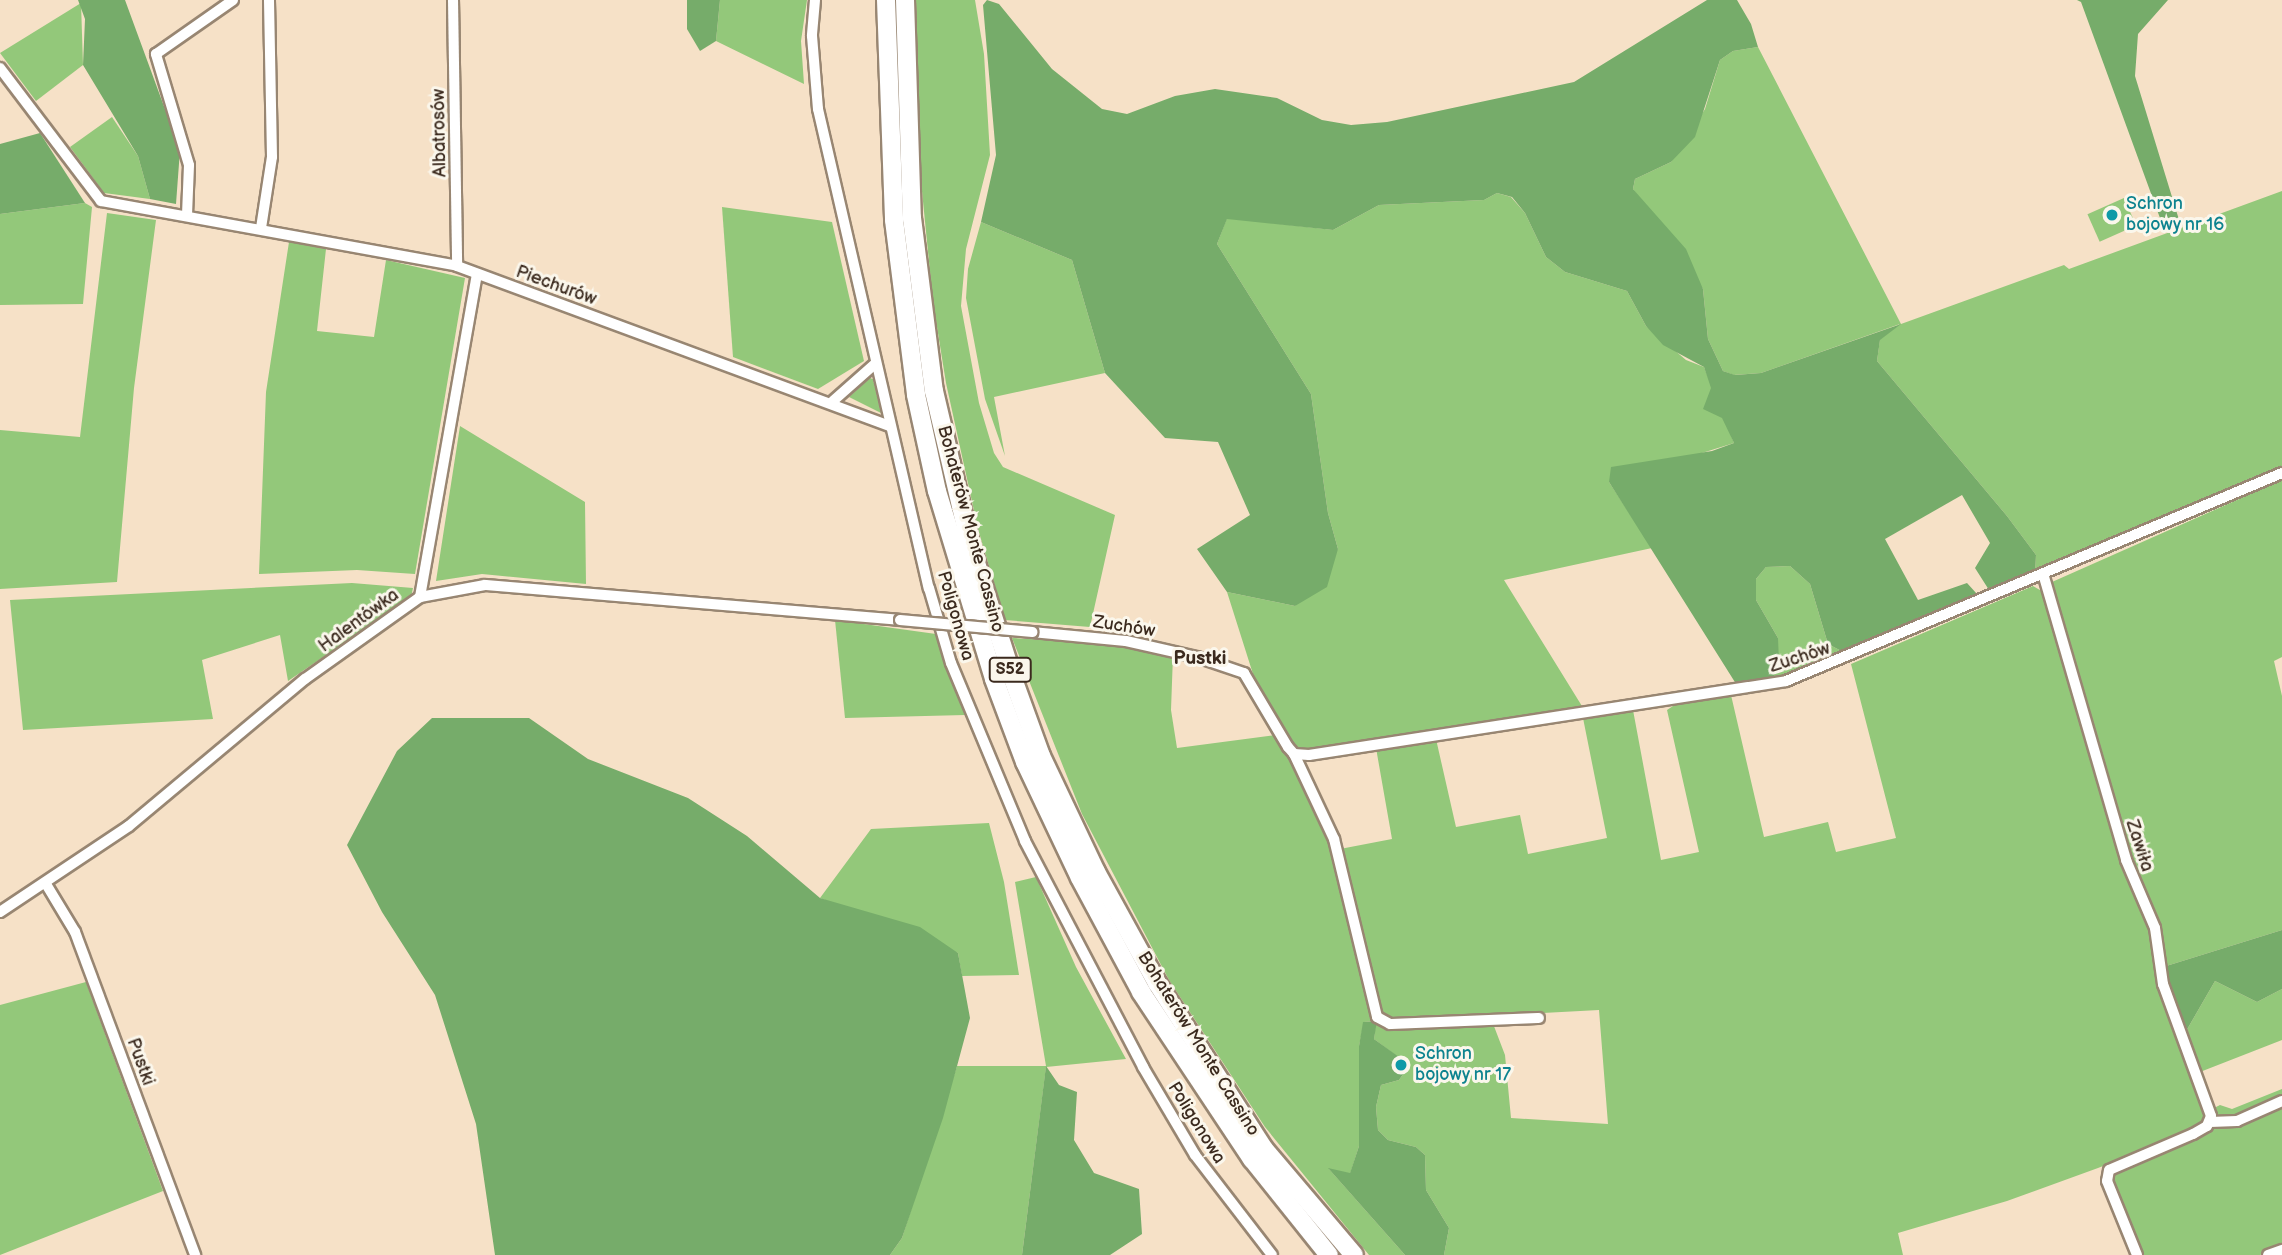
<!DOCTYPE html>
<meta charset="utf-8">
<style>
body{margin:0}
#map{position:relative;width:2282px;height:1255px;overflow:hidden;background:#f6e1c7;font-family:"Balsamiq Sans",sans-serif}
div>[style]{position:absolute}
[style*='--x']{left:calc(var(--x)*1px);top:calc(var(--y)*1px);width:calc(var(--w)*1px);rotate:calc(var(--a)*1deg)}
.green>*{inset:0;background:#93c87a;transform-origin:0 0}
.forest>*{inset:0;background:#76ac6a}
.roads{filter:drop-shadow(2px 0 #988672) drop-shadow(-2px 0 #988672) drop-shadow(0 2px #988672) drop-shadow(0 -2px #988672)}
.street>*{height:10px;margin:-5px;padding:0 5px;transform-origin:5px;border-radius:5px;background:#fff}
.highway>*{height:18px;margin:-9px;padding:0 9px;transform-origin:9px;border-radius:9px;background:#fff}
.bridges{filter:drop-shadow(2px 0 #988672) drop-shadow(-2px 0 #988672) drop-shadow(0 2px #988672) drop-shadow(0 -2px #988672)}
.street-bridge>*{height:10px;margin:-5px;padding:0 5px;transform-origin:5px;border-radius:5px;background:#fff}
.dots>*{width:19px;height:19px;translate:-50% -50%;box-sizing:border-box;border:4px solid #fbf7ec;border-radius:50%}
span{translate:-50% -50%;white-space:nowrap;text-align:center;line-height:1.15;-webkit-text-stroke:6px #fbf7ec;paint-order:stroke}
.shield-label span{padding:2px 5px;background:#fbf7ec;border:2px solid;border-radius:5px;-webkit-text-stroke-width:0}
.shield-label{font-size:16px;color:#3b2a1e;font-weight:700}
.street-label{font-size:18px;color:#3b2a1e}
.culture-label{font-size:18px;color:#0d838f}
.left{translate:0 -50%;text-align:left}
.neighbourhood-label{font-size:19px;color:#3b2a1e;font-weight:700}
</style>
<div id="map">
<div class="green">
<i style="clip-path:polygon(720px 0,807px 0,801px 41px,804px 84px,716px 41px)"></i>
<i style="clip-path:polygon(916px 0,975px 0,984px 54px,990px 155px,966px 249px,961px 306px,979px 403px,994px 453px,1003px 467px,1115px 515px,1090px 627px,1005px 620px,978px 529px,946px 383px,933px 302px,919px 161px)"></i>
<i style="clip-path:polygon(81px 3px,83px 65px,36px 101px,0 53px)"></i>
<i style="clip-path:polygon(1758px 47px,1901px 324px,2064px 265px,2069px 269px,2282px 191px,2282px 469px,2042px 568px,2035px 576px,2036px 555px,2007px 516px,1877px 361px,1880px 339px,1900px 324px,1761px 373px,1734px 375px,1723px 371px,1708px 339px,1703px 289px,1633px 189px,1635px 179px,1671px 162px,1705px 109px,1720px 60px,1733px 51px)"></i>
<i style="clip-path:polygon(112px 117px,138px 156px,150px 199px,104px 193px,70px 147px)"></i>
<i style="clip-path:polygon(1497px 193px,1511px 197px,1525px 213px,1546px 257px,1565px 272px,1627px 291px,1646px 326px,1686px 360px,1704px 367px,1734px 443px,1609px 482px,1652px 548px,1504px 580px,1585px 711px,1299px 751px,1291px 745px,1253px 674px,1227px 592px,1295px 606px,1338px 549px,1328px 513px,1311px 394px,1217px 244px,1227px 218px,1333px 230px,1379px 205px,1484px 200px)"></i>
<i style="left:2124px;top:198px;width:30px;height:40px;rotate:66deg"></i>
<i style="clip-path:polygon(85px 203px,92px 207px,83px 304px,0 305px,0 214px)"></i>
<i style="clip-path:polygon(722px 207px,832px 222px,864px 361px,818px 389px,733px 357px)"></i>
<i style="clip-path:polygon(107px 213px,156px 220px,134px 388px,117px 582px,0 589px,0 430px,80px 437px)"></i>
<i style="clip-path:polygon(981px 222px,1072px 260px,1105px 373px,994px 397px,1005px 456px,985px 399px,966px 298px,968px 269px)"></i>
<i style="clip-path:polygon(289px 242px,326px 249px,317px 331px,374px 337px,386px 260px,465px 278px,415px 574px,357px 570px,259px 574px,266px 392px)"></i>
<i style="clip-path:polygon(870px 378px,873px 379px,881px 413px,849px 397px)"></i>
<i style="clip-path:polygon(460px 426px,585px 502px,586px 584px,482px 574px,436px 581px)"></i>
<i style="clip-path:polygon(2282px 480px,2282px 657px,2274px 661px,2282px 696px,2282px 930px,2163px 967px,2052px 582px)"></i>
<i style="clip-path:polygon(1790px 566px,1810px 584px,1828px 644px,1849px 655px,1773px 679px,1778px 638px,1756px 600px,1756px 579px,1766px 567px)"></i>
<i style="clip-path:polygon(352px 583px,413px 588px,411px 597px,288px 681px,280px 635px,202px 660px,213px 719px,23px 730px,10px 600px)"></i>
<i style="clip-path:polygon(2033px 586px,2045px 593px,2124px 861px,2152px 929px,2163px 995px,2204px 1099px,2206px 1117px,2192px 1131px,2098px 1168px,2007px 1201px,1898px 1233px,1903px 1255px,1444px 1255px,1449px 1228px,1426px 1190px,1425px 1155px,1416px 1147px,1388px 1140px,1378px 1130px,1376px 1107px,1381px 1085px,1399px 1080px,1406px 1070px,1406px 1063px,1374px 1039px,1376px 1021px,1364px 1022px,1359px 1046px,1359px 1146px,1350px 1174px,1329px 1169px,1405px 1255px,1369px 1255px,1265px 1127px,1169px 980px,1082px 814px,1012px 638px,1100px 643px,1173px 655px,1171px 710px,1177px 748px,1276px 735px,1332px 839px,1377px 1021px,1389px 1026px,1492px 1021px,1505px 1055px,1511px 1118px,1608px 1124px,1599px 1010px,1396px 1021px,1378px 1014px,1340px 849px,1392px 839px,1376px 748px,1436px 739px,1456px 827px,1520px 815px,1528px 854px,1607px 838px,1583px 718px,1633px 710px,1661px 860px,1699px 852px,1667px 710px,1676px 704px,1731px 695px,1764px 837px,1828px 822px,1836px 852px,1896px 838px,1851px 664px)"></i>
<i style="clip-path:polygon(835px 620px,936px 634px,965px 715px,845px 718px)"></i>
<i style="clip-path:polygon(989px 823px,1004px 882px,1019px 975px,962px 976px,958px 953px,820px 898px,871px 829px)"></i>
<i style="clip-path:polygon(1036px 877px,1076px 967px,1126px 1059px,1046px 1067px,1022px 1255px,890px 1255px,902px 1238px,957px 1066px,1046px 1066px,1015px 882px)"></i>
<i style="clip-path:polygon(2215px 981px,2257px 1002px,2282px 989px,2282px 1040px,2200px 1072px,2185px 1033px)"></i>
<i style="clip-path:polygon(86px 982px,163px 1191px,0 1255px,0 1005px)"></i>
<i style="clip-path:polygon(2282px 1089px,2282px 1098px,2236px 1118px,2216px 1115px,2214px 1108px,2220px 1105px,2232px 1109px)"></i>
<i style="clip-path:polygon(2282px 1105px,2282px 1247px,2260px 1255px,2142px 1255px,2113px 1184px,2114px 1173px,2215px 1126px)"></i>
</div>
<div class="forest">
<i style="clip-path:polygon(78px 0,125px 0,180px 150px,176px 204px,150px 199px,138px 156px,83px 65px,85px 19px)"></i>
<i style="clip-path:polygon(687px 0,720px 0,716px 41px,700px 51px,687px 29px)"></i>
<i style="clip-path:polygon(987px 0,999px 4px,1052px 69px,1102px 109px,1127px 114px,1175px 96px,1215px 89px,1277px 98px,1322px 120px,1351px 125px,1387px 122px,1574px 82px,1707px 0,1737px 0,1751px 24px,1758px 47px,1733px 51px,1720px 60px,1695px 137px,1671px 162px,1635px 179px,1633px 189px,1686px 249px,1703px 289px,1708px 339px,1723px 371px,1735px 375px,1761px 373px,1901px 324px,1880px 340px,1877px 361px,2007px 516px,2036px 555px,2035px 576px,1996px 592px,1989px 590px,1975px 568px,1990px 543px,1962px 495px,1885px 539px,1918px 600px,1967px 583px,1977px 594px,1975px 600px,1849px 655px,1828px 644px,1810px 584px,1790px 566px,1766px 567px,1756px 579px,1756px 600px,1778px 638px,1779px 662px,1773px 679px,1738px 687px,1609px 482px,1611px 467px,1712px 451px,1734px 443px,1722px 418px,1703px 409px,1711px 388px,1704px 367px,1663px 345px,1646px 326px,1627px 291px,1565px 272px,1546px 257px,1525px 213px,1512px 197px,1497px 193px,1484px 200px,1379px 205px,1333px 230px,1227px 219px,1217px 244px,1311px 394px,1328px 513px,1338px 549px,1327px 587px,1295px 606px,1227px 592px,1197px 549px,1250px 515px,1218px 442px,1165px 438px,1105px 373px,1072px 260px,981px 222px,996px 155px,983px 5px)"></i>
<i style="clip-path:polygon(2077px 0,2168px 0,2138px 34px,2135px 76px,2180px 223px,2164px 229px,2081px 2px)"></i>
<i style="clip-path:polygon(40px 133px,85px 203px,0 214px,0 144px)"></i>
<i style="clip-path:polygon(432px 718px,529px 718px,588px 759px,688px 798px,747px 836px,820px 898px,920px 927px,958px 953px,970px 1018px,943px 1118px,902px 1238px,890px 1255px,495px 1255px,476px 1124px,435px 995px,382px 912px,347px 845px,397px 751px)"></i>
<i style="clip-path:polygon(2282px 930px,2282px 989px,2257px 1002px,2215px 981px,2185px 1033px,2163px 967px)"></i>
<i style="clip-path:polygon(1377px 1021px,1374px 1039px,1406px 1062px,1406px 1070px,1399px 1080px,1381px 1085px,1376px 1107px,1378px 1130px,1388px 1140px,1416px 1147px,1425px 1155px,1426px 1190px,1449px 1228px,1444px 1255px,1405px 1255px,1328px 1168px,1350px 1173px,1359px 1146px,1359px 1046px,1363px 1022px)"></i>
<i style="clip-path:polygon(1046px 1066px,1059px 1085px,1077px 1092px,1074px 1140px,1094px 1173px,1139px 1189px,1142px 1234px,1110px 1255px,1022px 1255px)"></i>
</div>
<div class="roads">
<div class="street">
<i style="--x:453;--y:0;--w:266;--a:89.1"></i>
<i style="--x:815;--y:0;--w:36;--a:95"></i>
<i style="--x:812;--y:36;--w:73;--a:85.3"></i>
<i style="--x:818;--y:109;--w:492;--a:77"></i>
<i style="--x:929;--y:588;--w:78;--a:73.7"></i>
<i style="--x:951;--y:663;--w:193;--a:67.4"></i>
<i style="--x:1025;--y:841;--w:255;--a:62.4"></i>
<i style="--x:1143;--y:1067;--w:102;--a:59.4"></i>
<i style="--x:1195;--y:1155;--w:126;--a:52.4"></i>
<i style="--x:0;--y:68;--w:167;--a:52.8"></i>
<i style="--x:101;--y:201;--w:362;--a:10.3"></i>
<i style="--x:457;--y:266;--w:462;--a:20.3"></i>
<i style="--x:187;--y:215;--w:50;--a:-87.7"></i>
<i style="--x:189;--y:165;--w:116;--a:-106.6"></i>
<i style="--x:156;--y:54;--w:94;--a:-35"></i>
<i style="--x:261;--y:228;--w:72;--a:-81.2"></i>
<i style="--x:272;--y:157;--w:157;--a:-91.1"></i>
<i style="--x:833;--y:401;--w:57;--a:-41.5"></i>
<i style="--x:2044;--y:577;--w:295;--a:73.8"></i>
<i style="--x:2126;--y:860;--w:74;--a:66.9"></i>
<i style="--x:2155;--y:928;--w:57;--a:81.9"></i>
<i style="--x:2163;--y:984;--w:140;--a:70"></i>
<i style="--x:2211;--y:1116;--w:11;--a:112"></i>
<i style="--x:2207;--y:1126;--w:16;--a:150"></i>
<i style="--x:2193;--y:1134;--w:91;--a:156.8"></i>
<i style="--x:2109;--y:1170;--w:11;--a:100"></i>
<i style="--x:2107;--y:1181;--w:80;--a:67.9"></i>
<i style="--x:420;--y:597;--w:328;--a:-80"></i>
<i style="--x:1032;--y:632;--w:94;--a:5.5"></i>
<i style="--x:1126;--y:641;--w:73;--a:12.7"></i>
<i style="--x:1197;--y:657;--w:50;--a:18.8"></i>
<i style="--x:1244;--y:673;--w:86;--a:59.3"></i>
<i style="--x:1288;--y:747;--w:9;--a:49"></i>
<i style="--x:1294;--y:754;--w:15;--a:4"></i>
<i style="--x:1309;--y:755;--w:483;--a:-8.8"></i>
<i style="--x:1786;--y:681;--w:538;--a:-22.75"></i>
<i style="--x:1294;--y:754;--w:94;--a:64.8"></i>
<i style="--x:1334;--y:839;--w:183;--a:76.4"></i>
<i style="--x:1377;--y:1017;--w:15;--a:28"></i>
<i style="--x:1390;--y:1024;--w:149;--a:-2.3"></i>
<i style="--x:46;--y:884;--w:56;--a:58.9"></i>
<i style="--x:75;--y:932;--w:345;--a:69.6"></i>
<i style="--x:0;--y:912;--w:155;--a:-33.7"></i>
<i style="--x:129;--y:826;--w:229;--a:-39.9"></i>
<i style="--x:305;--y:679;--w:141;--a:-35.5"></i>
<i style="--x:420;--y:597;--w:66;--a:-10.5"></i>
<i style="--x:485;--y:585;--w:416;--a:4.8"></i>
<i style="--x:2210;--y:1122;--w:27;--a:-2"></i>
<i style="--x:2237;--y:1121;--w:49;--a:-24"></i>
<i style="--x:2268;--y:1255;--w:15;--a:-20"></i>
</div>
<div class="highway">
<i style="--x:886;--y:0;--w:220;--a:87.9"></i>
<i style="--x:894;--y:220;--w:176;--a:82.8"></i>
<i style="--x:916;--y:395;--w:98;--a:77.7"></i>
<i style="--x:937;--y:491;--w:196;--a:73.1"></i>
<i style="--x:994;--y:679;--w:89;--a:69.5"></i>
<i style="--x:1025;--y:762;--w:128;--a:64.6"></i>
<i style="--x:1080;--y:878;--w:129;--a:61.8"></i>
<i style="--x:1141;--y:992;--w:201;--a:56.4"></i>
<i style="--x:1252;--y:1159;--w:123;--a:51.3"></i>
<i style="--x:905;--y:0;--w:218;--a:88.2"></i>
<i style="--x:912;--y:218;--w:174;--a:82.8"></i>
<i style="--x:934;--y:391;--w:157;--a:76.8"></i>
<i style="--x:970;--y:544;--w:139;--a:72.3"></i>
<i style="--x:1012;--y:676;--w:85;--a:70.1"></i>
<i style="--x:1041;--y:756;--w:128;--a:64.6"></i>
<i style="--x:1096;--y:872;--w:127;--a:61.2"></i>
<i style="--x:1157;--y:983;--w:197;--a:57.2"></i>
<i style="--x:1264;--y:1149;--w:139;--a:49.7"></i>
</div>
</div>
<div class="bridges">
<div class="street-bridge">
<i style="--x:900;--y:620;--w:133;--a:5.2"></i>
</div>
</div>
<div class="dots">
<i style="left:2112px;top:215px;background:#0f9aa8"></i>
<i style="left:1401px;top:1065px;background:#0f9aa8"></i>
</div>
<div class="shield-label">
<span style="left:1010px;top:670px">S52</span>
</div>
<div class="street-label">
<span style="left:440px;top:133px;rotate:-91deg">Albatrosów</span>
<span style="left:556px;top:286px;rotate:20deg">Piechurów</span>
<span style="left:970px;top:529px;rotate:75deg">Bohaterów Monte Cassino</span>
<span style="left:955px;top:616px;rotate:74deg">Poligonowa</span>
<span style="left:359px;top:621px;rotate:-36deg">Halentówka</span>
<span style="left:1124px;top:627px;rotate:9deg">Zuchów</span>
<span style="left:1800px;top:658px;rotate:-18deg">Zuchów</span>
<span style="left:2139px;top:846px;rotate:72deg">Zawiła</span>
<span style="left:1198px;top:1044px;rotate:58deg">Bohaterów Monte Cassino</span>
<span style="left:140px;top:1062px;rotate:70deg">Pustki</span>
<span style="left:1196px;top:1123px;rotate:58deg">Poligonowa</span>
</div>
<div class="culture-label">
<span class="left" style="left:2126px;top:215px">Schron<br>bojowy nr 16</span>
<span class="left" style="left:1415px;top:1065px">Schron<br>bojowy nr 17</span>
</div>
<div class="neighbourhood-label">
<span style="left:1200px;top:659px">Pustki</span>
</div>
</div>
